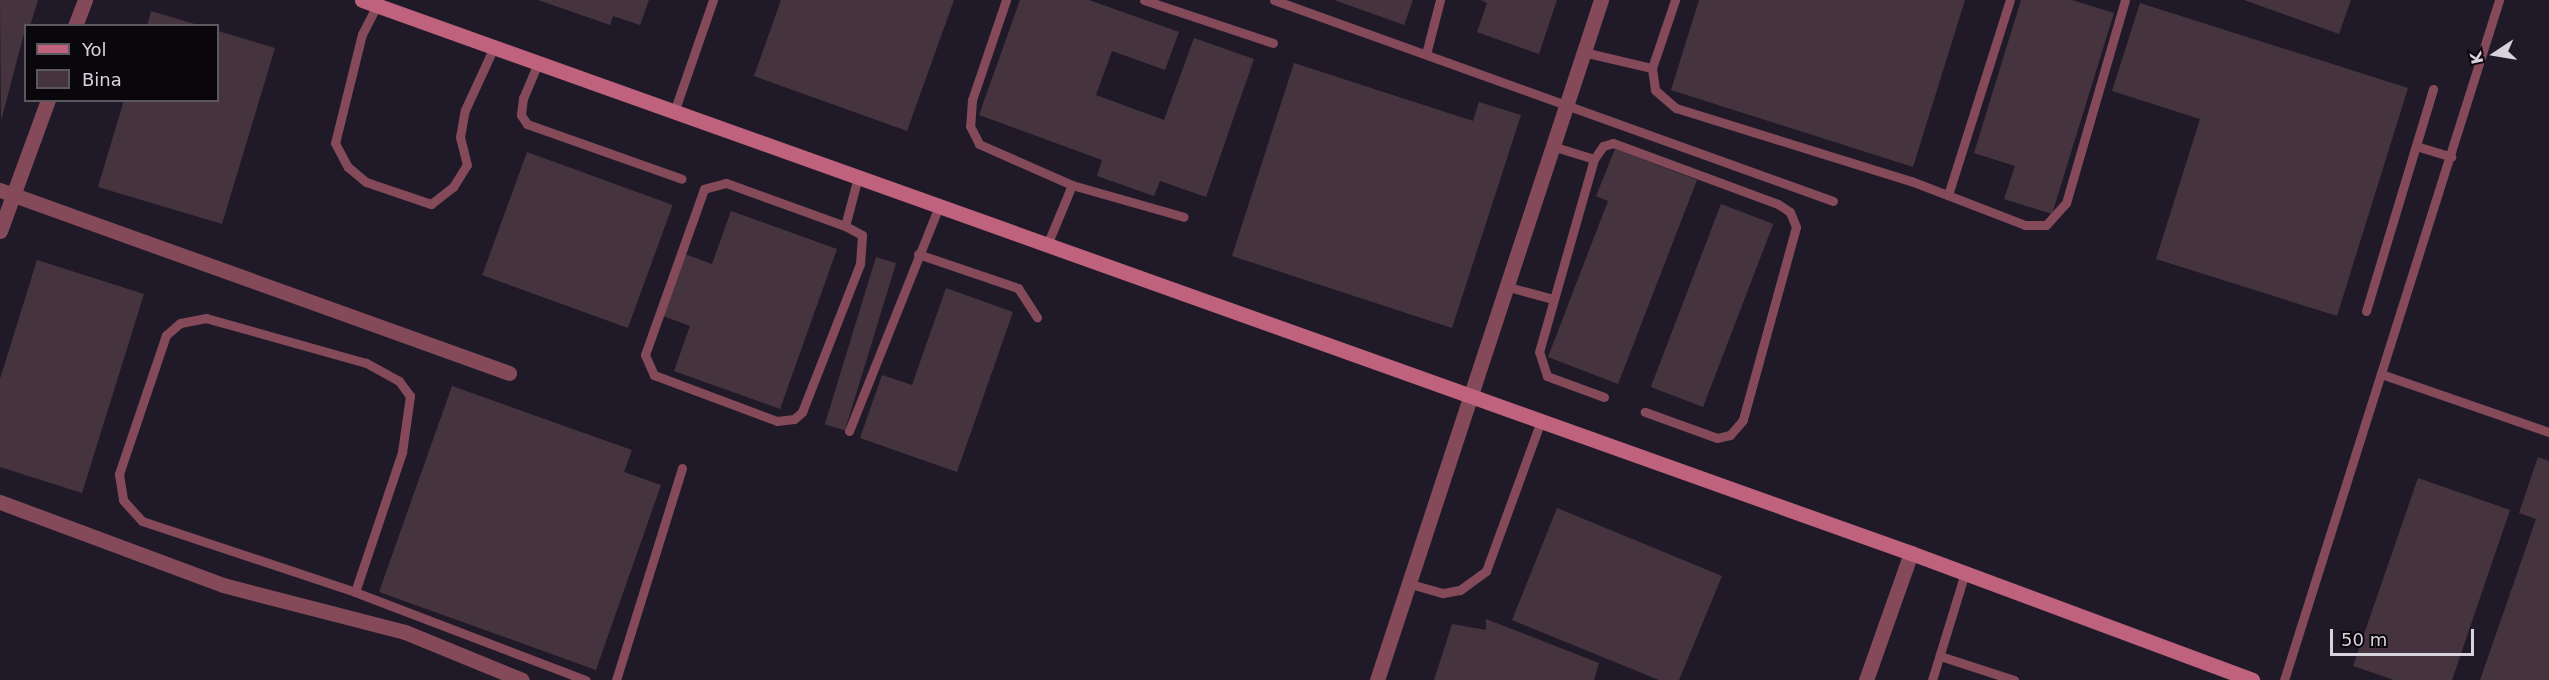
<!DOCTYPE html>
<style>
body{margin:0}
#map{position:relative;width:2549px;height:680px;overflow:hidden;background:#201a28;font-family:"DejaVu Sans",sans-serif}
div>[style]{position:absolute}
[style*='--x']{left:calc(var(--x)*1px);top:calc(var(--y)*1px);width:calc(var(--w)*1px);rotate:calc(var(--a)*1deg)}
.building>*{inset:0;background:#45343e;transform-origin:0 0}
.lane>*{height:9px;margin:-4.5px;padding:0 4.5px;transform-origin:4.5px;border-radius:4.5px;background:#844a5a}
.street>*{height:15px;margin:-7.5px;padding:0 7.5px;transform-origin:7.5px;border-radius:7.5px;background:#844a5a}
.secondary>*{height:15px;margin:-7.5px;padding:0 7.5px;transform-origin:7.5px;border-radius:7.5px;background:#bf627d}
span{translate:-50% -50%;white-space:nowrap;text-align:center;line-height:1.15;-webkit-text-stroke:4.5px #09060c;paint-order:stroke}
.legend{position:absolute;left:24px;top:24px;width:195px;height:78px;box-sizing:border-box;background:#09060c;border:2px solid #5b5860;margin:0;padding:8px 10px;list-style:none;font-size:18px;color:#d7d3dd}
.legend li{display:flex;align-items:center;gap:12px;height:30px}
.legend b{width:30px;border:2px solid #5b5860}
.north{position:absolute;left:2465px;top:24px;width:60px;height:60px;-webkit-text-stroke:4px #09060c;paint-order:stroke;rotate:258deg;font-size:16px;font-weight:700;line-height:24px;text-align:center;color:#d7d3dd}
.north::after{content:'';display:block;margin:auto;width:21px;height:27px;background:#d7d3dd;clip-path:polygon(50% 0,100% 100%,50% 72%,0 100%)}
.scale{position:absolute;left:2330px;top:629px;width:144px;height:27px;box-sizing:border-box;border:3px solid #d7d3dd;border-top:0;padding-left:8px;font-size:18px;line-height:21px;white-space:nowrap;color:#d7d3dd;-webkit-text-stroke:4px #09060c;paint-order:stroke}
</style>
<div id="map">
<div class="building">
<i style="clip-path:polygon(0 0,38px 0,30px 26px,26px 26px,1px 121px)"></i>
<i style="clip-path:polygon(538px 0,649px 0,640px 25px,613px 16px,610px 25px)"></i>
<i style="clip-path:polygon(781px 0,954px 0,907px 131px,754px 76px)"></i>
<i style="clip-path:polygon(1020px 0,1089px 0,1179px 32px,1165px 70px,1112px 51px,1096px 95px,1164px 120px,1194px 38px,1254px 59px,1206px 197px,1160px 181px,1154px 196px,1097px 176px,1102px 160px,979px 115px)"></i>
<i style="clip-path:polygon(1334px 0,1413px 0,1404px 25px)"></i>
<i style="clip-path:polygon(1480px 0,1557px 0,1539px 54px,1477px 32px,1487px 3px)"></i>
<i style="clip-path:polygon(1699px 0,1965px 0,1913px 167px,1671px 90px)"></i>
<i style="clip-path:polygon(2021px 0,2072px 0,2114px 13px,2052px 214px,2004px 199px,2015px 166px,1974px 153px)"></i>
<i style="clip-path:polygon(2244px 0,2351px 0,2339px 34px)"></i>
<i style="clip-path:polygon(2140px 3px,2408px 88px,2337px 316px,2156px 259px,2200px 119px,2112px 91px)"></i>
<i style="clip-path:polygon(151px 11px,198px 25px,198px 26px,147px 26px)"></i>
<i style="clip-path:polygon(218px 31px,275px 48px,222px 224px,98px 187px,124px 100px,218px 100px)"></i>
<i style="clip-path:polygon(1294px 63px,1473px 121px,1479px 102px,1521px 115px,1452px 328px,1232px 256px)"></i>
<i style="clip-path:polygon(1615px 149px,1697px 180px,1618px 384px,1548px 357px,1608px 201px,1596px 196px)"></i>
<i style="left:527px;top:152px;width:155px;height:131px;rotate:20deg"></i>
<i style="left:1721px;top:204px;width:56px;height:196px;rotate:21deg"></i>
<i style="clip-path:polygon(731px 211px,837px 249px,780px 409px,674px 371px,690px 326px,663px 316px,685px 254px,712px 264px)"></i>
<i style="left:876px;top:257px;width:21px;height:175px;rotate:17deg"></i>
<i style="clip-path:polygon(37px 260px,144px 294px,82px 493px,0 467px,0 379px)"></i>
<i style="clip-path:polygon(946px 288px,1013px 312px,957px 472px,860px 438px,882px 375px,912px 385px)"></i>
<i style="clip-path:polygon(452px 386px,632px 450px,624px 472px,661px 485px,596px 670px,379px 592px)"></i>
<i style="clip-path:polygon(2538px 457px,2549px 461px,2549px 680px,2480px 680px,2536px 519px,2519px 513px)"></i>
<i style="clip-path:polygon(2418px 478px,2510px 510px,2452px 680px,2394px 680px,2353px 666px)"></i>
<i style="clip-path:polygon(1557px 508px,1722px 576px,1679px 680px,1659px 680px,1512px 620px)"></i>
<i style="clip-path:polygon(1486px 619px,1599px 663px,1594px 680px,1434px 680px,1452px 624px,1486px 630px)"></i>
</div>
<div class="lane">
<i style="--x:1006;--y:0;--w:106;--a:108.8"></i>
<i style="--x:972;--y:100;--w:26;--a:94"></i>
<i style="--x:970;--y:126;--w:20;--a:63"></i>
<i style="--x:979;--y:144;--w:102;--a:23.8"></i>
<i style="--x:1072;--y:185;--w:116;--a:15.9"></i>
<i style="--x:1144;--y:0;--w:136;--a:18.4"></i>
<i style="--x:1274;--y:0;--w:594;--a:19.78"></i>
<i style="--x:377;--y:5;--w:33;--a:117"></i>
<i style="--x:362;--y:34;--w:112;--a:103.9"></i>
<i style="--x:335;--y:143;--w:27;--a:62"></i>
<i style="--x:348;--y:167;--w:23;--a:40"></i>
<i style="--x:366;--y:182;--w:69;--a:18.7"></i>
<i style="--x:431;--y:204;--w:28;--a:-38"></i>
<i style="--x:453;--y:187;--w:26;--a:-58"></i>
<i style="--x:467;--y:165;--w:29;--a:-104"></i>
<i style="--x:460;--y:137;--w:27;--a:-80"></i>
<i style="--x:465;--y:110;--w:69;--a:-65.3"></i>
<i style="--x:1583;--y:52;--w:71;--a:13.1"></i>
<i style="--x:1652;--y:68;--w:22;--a:82"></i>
<i style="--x:1655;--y:90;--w:28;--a:41"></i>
<i style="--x:1676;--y:108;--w:246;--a:17.3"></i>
<i style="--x:1911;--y:181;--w:122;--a:21.1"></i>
<i style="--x:2025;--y:225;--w:21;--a:0"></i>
<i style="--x:2046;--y:225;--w:30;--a:-48"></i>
<i style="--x:2066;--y:203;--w:211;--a:-73.8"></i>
<i style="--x:1426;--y:54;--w:56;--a:-75.5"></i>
<i style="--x:538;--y:63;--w:38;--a:113"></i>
<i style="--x:523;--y:98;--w:17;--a:97"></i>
<i style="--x:521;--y:115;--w:11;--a:56"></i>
<i style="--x:527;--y:124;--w:164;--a:19.5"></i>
<i style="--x:1652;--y:68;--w:72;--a:-71.3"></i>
<i style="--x:674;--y:112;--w:119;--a:-70.8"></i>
<i style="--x:1552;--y:146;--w:44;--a:17.2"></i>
<i style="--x:2416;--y:146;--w:37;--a:17"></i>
<i style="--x:1948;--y:195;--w:205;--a:-72.4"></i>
<i style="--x:845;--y:226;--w:127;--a:-160.1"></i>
<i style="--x:726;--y:183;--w:23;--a:165"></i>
<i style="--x:704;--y:189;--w:176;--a:109.6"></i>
<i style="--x:645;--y:355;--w:22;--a:66"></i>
<i style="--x:654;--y:375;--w:131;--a:20.5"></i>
<i style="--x:777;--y:421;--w:17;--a:-7"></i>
<i style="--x:794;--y:419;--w:11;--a:-41"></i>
<i style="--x:802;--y:412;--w:159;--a:-68.6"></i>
<i style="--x:860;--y:264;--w:29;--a:-86"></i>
<i style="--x:862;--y:235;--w:19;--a:-152"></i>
<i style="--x:845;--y:226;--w:51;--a:-75.1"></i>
<i style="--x:1047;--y:245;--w:65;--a:-67.4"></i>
<i style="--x:918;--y:254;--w:106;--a:18.8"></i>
<i style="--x:1018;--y:288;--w:35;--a:57"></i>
<i style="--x:1505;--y:286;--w:50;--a:15.2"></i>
<i style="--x:2366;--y:311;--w:232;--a:-73.2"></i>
<i style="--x:2384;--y:375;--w:175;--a:19.1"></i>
<i style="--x:1604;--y:397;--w:61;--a:-159.8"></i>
<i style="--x:1547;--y:376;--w:25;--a:-108"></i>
<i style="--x:1539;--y:352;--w:201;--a:-74.1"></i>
<i style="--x:1594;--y:159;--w:16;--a:-55"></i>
<i style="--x:1603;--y:146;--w:10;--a:-17"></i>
<i style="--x:1613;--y:143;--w:176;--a:20.3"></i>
<i style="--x:1778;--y:204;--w:14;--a:34"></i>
<i style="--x:1790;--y:212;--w:16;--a:68"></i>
<i style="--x:1796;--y:227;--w:200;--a:105.4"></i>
<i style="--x:1743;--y:420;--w:20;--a:131"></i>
<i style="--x:1730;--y:435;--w:13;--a:167"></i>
<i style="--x:1717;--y:438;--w:77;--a:-160.1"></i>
<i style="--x:849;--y:431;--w:242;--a:-68.2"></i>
<i style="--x:1407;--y:583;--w:37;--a:16"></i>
<i style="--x:1443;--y:593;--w:17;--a:-10"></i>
<i style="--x:1460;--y:590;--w:32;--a:-36"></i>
<i style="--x:1486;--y:571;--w:160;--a:-69.9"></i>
<i style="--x:355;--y:592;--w:148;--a:-71.4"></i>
<i style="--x:402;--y:452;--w:57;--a:-81.9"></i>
<i style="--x:410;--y:396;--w:19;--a:-126"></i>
<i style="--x:399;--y:381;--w:38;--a:-151"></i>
<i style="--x:366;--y:363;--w:166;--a:-164.3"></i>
<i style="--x:206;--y:318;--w:26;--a:169"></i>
<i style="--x:180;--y:323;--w:18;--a:139"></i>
<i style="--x:166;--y:335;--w:147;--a:108.7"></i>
<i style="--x:119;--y:474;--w:26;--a:81"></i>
<i style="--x:123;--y:500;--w:28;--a:48"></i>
<i style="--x:142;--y:521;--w:225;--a:18.4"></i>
<i style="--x:355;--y:592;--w:247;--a:20.9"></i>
<i style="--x:1940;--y:656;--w:78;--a:18"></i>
<i style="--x:616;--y:680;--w:222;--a:-72.7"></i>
<i style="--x:1932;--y:680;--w:112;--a:-72.9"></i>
<i style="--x:2284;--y:680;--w:713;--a:-72.45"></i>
</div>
<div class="street">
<i style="--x:75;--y:26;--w:28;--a:-69"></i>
<i style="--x:0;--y:190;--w:541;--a:19.77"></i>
<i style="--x:0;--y:231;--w:140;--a:-69.9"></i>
<i style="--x:0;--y:502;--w:238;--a:20.4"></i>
<i style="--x:223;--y:585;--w:188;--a:14.5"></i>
<i style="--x:405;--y:632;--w:126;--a:22.3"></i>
<i style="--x:1377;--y:680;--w:716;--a:-71.77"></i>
<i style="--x:1866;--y:680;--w:135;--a:-70.5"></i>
</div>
<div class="secondary">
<i style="--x:362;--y:0;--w:1645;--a:19.65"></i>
<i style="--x:1911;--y:553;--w:364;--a:20.4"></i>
</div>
<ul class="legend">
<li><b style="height:8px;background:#bf627d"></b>Yol</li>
<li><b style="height:16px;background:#45343e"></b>Bina</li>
</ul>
<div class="north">K</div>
<div class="scale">50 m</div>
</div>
